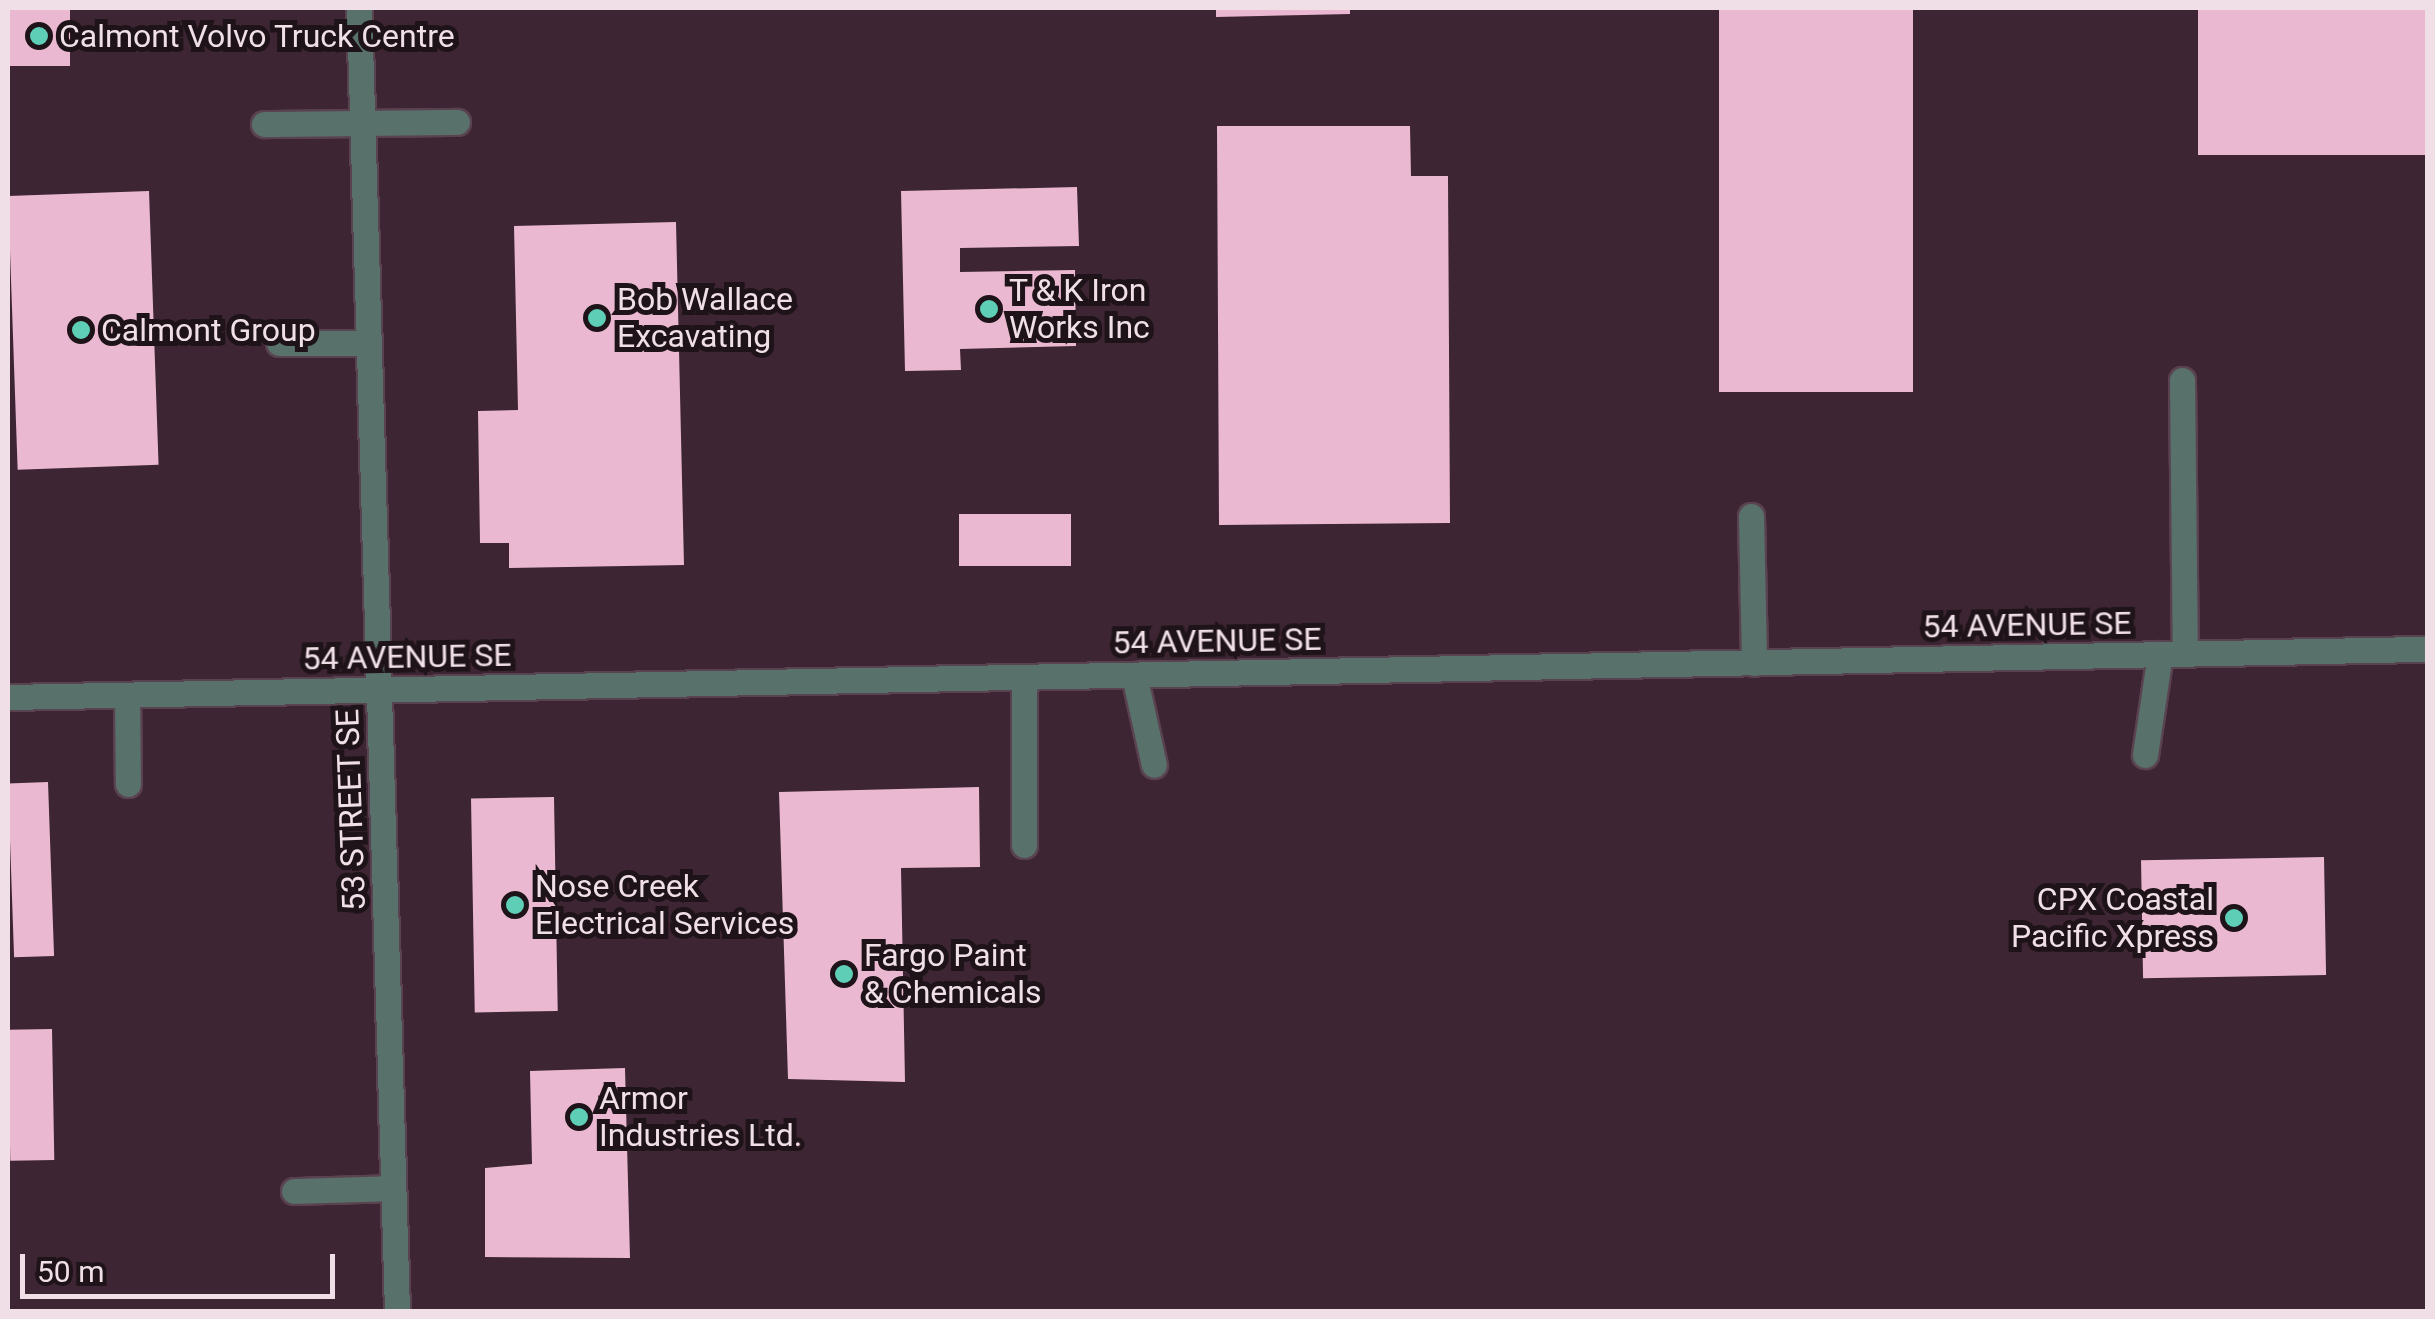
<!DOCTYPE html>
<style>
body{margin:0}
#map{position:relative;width:2435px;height:1319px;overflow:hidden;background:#3e2533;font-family:Roboto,sans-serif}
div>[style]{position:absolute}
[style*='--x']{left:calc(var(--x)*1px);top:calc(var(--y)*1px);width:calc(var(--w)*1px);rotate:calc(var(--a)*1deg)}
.building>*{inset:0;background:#eab9d1;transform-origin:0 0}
.roads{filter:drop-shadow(2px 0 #5a4350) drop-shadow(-2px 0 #5a4350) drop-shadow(0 2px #5a4350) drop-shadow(0 -2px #5a4350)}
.minor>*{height:25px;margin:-12.5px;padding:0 12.5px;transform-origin:12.5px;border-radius:12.5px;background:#59716b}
.dots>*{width:28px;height:28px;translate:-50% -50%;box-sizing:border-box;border:5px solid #1e1318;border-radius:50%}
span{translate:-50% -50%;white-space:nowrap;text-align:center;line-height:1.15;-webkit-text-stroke:10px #1e1318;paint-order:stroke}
.poi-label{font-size:32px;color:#f0dfe7}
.left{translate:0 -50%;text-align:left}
.right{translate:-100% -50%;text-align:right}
.street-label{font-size:32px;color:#f0dfe7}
.frame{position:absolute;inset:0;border:10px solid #f0dfe7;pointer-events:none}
.scale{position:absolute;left:20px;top:1254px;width:315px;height:45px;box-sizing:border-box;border:5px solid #f0dfe7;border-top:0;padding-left:12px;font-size:30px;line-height:35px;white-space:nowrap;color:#f0dfe7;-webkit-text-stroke:8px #1e1318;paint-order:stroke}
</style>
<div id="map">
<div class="building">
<i style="left:8px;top:8px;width:62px;height:58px"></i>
<i style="clip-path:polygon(1216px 8px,1350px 8px,1350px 14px,1216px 17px)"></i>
<i style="left:1719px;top:8px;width:194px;height:384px"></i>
<i style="left:2198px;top:8px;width:230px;height:147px"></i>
<i style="clip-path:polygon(1217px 126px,1410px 126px,1411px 176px,1448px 176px,1450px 523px,1219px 525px)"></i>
<i style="clip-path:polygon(1077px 187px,1079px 246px,960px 248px,960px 272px,1075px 270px,1076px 346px,960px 349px,961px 370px,905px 371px,901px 191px)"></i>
<i style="left:149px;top:191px;width:274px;height:141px;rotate:88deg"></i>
<i style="clip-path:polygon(676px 222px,684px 565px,509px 568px,509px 543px,480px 543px,478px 411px,518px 410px,514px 226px)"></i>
<i style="left:1071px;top:514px;width:52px;height:112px;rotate:90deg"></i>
<i style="left:48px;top:782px;width:174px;height:40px;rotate:88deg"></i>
<i style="clip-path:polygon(979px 787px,980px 867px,901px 868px,905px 1082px,788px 1079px,779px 792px)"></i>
<i style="left:554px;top:797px;width:214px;height:83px;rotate:89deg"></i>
<i style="left:2324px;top:857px;width:118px;height:183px;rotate:89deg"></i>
<i style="left:52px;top:1029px;width:131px;height:44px;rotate:89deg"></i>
<i style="clip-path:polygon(625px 1068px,630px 1258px,485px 1257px,485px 1168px,532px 1164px,530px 1071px)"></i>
</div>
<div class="roads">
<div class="minor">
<i style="--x:359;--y:8;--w:1305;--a:88.33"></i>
<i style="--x:264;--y:124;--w:193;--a:-0.6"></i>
<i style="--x:279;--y:343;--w:90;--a:0"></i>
<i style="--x:2182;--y:380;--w:274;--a:89.4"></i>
<i style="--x:1751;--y:516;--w:147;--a:88.8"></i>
<i style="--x:1134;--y:675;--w:92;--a:77.5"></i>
<i style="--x:1024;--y:677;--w:168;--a:90"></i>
<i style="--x:127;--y:695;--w:89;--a:89.4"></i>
<i style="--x:8;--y:697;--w:2420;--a:-1.14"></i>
<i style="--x:2145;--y:755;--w:102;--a:-81.6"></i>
<i style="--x:294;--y:1191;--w:99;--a:-1.7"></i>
</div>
</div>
<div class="dots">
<i style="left:39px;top:36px;background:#5eceb7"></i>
<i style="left:989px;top:309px;background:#5eceb7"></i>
<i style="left:597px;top:318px;background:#5eceb7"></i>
<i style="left:81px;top:330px;background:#5eceb7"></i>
<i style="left:515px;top:905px;background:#5eceb7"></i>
<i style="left:2234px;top:918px;background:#5eceb7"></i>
<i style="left:844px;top:974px;background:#5eceb7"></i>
<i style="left:579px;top:1117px;background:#5eceb7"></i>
</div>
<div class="poi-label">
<span class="left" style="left:59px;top:36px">Calmont Volvo Truck Centre</span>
<span class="left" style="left:1009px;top:309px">T &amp; K Iron<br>Works Inc</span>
<span class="left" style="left:617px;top:318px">Bob Wallace<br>Excavating</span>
<span class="left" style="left:101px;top:330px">Calmont Group</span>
<span class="left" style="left:535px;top:905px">Nose Creek<br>Electrical Services</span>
<span class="right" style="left:2214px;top:918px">CPX Coastal<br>Pacific Xpress</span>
<span class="left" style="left:864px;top:974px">Fargo Paint<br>&amp; Chemicals</span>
<span class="left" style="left:599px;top:1117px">Armor<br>Industries Ltd.</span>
</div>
<div class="street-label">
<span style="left:2027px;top:625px;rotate:-1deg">54 AVENUE SE</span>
<span style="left:1217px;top:641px;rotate:-1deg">54 AVENUE SE</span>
<span style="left:407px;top:657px;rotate:-1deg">54 AVENUE SE</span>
<span style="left:351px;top:810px;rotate:-92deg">53 STREET SE</span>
</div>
<div class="frame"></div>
<div class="scale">50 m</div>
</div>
